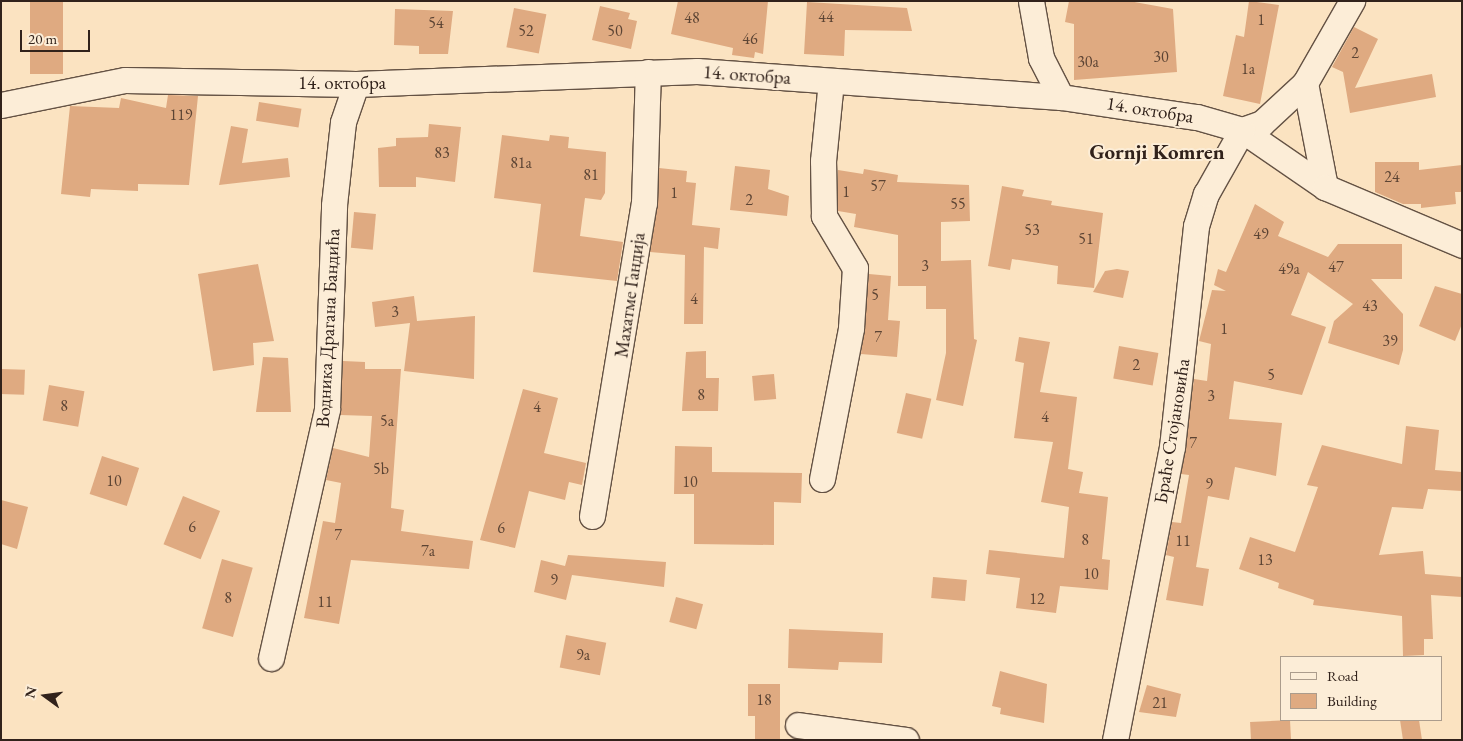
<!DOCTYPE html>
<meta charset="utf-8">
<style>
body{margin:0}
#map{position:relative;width:1463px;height:741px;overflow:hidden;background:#fbe3c1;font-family:"EB Garamond",serif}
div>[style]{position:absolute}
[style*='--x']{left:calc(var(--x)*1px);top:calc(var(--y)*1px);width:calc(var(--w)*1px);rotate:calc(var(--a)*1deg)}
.building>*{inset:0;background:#dfaa81;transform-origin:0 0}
.roads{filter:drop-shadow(1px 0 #645244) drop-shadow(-1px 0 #645244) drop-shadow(0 1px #645244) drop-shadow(0 -1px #645244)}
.minor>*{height:25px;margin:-12.5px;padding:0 12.5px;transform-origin:12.5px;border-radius:12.5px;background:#fcedd7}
span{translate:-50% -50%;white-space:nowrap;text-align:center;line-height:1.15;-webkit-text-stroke:4px #fcedd7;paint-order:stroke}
.number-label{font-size:16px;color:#5c4434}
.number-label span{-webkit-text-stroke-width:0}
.street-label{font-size:19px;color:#31221b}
.quarter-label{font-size:21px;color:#31221b;font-weight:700}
.frame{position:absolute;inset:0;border:2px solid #31221b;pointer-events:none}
.legend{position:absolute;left:1280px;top:656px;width:162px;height:65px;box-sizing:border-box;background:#fcedd7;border:1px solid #ab9c8c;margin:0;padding:6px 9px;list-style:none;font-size:15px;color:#31221b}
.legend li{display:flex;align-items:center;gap:10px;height:25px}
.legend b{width:25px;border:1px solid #ab9c8c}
.north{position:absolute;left:20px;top:671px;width:50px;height:50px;-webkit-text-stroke:4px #fcedd7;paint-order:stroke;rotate:284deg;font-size:14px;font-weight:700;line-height:20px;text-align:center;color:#31221b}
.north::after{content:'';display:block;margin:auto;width:18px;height:22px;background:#31221b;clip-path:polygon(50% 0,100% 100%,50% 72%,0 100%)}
.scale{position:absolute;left:20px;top:30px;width:70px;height:22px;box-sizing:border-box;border:2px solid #31221b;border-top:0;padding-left:6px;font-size:15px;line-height:18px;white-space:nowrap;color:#31221b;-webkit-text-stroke:4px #fcedd7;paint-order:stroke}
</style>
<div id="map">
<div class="building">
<i style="left:30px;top:1px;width:33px;height:73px"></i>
<i style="clip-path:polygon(678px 1px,768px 1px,763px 54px,755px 52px,754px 58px,732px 55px,733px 48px,671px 34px)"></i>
<i style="clip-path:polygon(1069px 1px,1129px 1px,1173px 9px,1177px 72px,1074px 80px,1074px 24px,1065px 22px)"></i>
<i style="clip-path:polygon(1249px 1px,1279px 5px,1260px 104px,1223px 96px,1236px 35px,1244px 37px)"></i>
<i style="clip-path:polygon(807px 2px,907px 8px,912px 31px,845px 30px,844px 56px,804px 54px)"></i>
<i style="clip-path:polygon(600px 6px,630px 13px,628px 19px,637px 21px,631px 49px,592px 40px)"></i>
<i style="left:514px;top:8px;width:33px;height:40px;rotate:11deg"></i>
<i style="clip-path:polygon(395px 9px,453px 11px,448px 54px,419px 54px,419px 46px,394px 45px)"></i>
<i style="clip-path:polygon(1354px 27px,1378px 39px,1355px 88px,1432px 74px,1436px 97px,1350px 113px,1343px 72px,1332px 67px)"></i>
<i style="clip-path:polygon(168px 95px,198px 96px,189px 185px,138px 184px,138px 191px,91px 189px,90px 197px,61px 194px,70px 106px,119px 108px,121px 98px,166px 108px)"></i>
<i style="left:259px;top:102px;width:43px;height:19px;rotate:9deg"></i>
<i style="clip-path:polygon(429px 124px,461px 127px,455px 182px,416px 177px,416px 187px,379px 187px,378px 148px,396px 146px,396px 138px,428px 137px)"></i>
<i style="clip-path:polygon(231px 126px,248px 129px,242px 163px,288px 158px,290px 177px,219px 185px)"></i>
<i style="clip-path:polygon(502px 135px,549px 141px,550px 135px,569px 137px,568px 148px,606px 152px,605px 193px,601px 200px,585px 198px,580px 236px,623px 242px,617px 281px,533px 272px,541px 204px,494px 198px)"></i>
<i style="clip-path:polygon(1375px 162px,1419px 162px,1419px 170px,1462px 165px,1462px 192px,1455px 192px,1456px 204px,1421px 208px,1421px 204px,1403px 204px,1375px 192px)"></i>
<i style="clip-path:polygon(735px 166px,770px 170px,768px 189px,789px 196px,787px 216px,730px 210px)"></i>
<i style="clip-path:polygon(659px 168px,687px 171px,686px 182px,696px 183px,692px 225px,720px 228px,718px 249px,704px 247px,703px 324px,684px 324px,685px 255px,650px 252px)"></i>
<i style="clip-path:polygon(864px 169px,898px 175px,897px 182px,969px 185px,970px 221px,941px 222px,941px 261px,971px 260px,974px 339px,977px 340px,963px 406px,936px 400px,946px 353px,946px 309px,926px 309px,926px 286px,898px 286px,898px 235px,854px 227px,856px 214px,838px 211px,838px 170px,863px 174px)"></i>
<i style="clip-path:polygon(1002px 186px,1024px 190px,1022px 196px,1052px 201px,1051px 205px,1103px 213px,1094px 288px,1057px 284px,1058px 266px,1012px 259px,1010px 270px,988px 266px)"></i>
<i style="clip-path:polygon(1255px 204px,1284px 222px,1278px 236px,1328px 257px,1338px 244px,1402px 244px,1402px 279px,1371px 279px,1403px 314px,1403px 350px,1399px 365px,1328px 343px,1334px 321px,1353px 304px,1308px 272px,1291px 315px,1326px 327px,1302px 395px,1234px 381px,1229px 419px,1282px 423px,1276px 476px,1235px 467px,1229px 500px,1208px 496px,1196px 567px,1209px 569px,1203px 606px,1166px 600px,1174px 557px,1166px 555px,1172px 522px,1181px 523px,1189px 475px,1181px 474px,1194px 379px,1207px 381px,1211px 344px,1199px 341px,1212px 290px,1226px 291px,1214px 285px,1218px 269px,1226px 272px)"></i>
<i style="left:354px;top:212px;width:22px;height:36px;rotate:5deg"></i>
<i style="clip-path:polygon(258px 264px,274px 341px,253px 343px,254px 365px,213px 371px,198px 274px)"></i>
<i style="clip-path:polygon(1117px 269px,1129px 271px,1123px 298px,1093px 292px,1105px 271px)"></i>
<i style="clip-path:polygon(869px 274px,891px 276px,888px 320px,900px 321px,897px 357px,861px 354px)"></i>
<i style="clip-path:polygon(1435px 286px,1462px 294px,1462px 324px,1455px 341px,1419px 326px)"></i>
<i style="clip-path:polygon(414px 296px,417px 321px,475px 316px,474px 379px,404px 371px,410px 323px,375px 327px,372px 302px)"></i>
<i style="clip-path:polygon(1019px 337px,1050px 342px,1040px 392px,1077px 397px,1068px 469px,1083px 472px,1079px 493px,1108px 497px,1102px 559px,1110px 560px,1108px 590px,1060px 586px,1056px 613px,1016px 608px,1020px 578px,986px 574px,989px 550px,1064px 558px,1069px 507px,1041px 502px,1053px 442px,1014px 438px,1024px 363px,1015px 361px)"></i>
<i style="left:1119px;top:346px;width:40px;height:33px;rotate:10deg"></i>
<i style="clip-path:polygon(706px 351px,706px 378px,719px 378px,718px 411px,682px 411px,686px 352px)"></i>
<i style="clip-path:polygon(263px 357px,288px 358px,291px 412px,256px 412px)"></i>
<i style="clip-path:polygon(343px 361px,365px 362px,365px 369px,401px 369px,391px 508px,404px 510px,401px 531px,473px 541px,469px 569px,351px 560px,339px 624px,304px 618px,323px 521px,335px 523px,341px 483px,326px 480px,333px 448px,369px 457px,372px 416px,340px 415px)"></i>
<i style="left:1px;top:369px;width:24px;height:25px;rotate:2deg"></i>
<i style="left:774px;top:374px;width:25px;height:22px;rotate:85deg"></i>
<i style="left:49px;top:385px;width:36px;height:36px;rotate:10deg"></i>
<i style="clip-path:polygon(523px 389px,558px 398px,544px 453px,586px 463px,582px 485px,569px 482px,565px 500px,529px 491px,515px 548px,480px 540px)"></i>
<i style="left:906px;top:393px;width:26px;height:41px;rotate:13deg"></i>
<i style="clip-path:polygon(1406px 426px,1439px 430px,1435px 470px,1462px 472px,1462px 491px,1428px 489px,1423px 509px,1392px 507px,1379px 555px,1423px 551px,1425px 574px,1462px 577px,1462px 597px,1431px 595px,1433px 639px,1424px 639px,1424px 655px,1403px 656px,1402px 616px,1313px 605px,1314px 600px,1278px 588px,1279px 583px,1239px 569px,1250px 537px,1295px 552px,1318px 487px,1307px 485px,1322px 445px,1402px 464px)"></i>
<i style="clip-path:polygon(675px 446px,712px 447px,712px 472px,802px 473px,801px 503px,774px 502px,774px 545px,694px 544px,694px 494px,674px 494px)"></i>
<i style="left:102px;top:456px;width:39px;height:40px;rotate:18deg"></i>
<i style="left:183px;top:496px;width:40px;height:52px;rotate:22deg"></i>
<i style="clip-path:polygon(1px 500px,28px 507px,17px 549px,1px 544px)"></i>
<i style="clip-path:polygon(568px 555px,666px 562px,664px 587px,572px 575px,566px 600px,534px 592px,541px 560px,565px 566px)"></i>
<i style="left:222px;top:559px;width:32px;height:72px;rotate:16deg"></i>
<i style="left:933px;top:577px;width:34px;height:21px;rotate:5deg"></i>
<i style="left:676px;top:597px;width:28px;height:26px;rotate:15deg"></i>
<i style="clip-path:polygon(789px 629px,883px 633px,882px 663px,839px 662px,838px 670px,788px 668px)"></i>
<i style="left:566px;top:635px;width:41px;height:33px;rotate:11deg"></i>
<i style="clip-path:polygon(1000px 671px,1047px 684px,1044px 723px,1000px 714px,1001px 708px,992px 706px)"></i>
<i style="clip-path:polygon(748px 684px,780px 684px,780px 740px,755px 740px,755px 716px,748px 716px)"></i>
<i style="clip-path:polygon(1147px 685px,1181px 694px,1176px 717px,1139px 712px)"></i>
<i style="left:1290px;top:720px;width:20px;height:40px;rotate:87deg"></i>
<i style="clip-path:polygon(1400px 720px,1419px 720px,1422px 740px,1403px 740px)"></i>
</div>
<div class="roads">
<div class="minor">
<i style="--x:1031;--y:1;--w:58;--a:80"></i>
<i style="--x:1041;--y:58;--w:44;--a:62.9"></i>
<i style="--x:1305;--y:83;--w:106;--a:79.1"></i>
<i style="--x:1;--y:105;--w:126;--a:-11.4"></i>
<i style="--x:125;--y:80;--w:231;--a:1"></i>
<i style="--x:356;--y:84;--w:341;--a:-2.2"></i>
<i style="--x:697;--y:71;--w:365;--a:4.1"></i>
<i style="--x:1061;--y:97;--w:137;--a:8.4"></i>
<i style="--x:1197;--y:117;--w:47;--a:16.1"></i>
<i style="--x:1242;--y:130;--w:101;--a:34.5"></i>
<i style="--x:1325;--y:187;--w:149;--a:22.9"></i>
<i style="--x:1242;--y:130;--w:21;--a:-19"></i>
<i style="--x:1262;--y:123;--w:59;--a:-42.9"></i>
<i style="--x:1305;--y:83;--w:95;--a:-60.2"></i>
<i style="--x:822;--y:479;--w:154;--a:-79.1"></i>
<i style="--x:851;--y:328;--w:60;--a:-86.2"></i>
<i style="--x:855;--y:268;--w:61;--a:-120.8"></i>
<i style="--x:824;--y:216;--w:55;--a:-91"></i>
<i style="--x:823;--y:161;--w:80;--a:-84.3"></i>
<i style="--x:592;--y:516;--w:317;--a:-80.6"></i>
<i style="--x:644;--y:203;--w:131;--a:-88.3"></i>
<i style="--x:271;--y:658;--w:255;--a:-77.3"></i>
<i style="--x:327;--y:409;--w:204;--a:-88"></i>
<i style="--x:334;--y:205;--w:83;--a:-83.8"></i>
<i style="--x:343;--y:122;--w:40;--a:-71.1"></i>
<i style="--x:798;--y:725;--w:109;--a:7.9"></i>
<i style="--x:1115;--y:740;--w:298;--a:-79"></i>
<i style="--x:1172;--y:447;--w:222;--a:-83.8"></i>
<i style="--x:1196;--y:226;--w:34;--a:-73"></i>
<i style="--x:1206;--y:194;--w:73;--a:-60.6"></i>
</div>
</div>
<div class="number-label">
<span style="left:826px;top:17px">44</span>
<span style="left:692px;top:18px">48</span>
<span style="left:1261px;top:20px">1</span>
<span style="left:436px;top:23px">54</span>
<span style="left:526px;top:31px">52</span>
<span style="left:615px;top:31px">50</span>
<span style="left:750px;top:39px">46</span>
<span style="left:1355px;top:53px">2</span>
<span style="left:1161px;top:57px">30</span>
<span style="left:1088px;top:62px">30a</span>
<span style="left:1248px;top:69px">1a</span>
<span style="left:181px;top:115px">119</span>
<span style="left:442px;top:153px">83</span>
<span style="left:521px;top:163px">81a</span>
<span style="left:591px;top:175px">81</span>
<span style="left:1392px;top:177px">24</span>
<span style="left:878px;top:186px">57</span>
<span style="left:846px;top:192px">1</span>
<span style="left:674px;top:193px">1</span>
<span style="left:749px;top:200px">2</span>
<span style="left:958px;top:204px">55</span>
<span style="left:1032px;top:230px">53</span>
<span style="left:1261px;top:234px">49</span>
<span style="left:1086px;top:239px">51</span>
<span style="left:925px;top:266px">3</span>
<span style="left:1336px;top:267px">47</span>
<span style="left:1289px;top:269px">49a</span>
<span style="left:875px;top:295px">5</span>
<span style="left:694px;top:299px">4</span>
<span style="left:1370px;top:306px">43</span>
<span style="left:395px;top:312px">3</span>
<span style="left:1224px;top:329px">1</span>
<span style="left:878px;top:337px">7</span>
<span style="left:1390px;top:341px">39</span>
<span style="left:1136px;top:365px">2</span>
<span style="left:1271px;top:375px">5</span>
<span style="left:701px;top:395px">8</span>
<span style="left:1211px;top:396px">3</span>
<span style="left:64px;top:406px">8</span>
<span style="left:537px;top:407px">4</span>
<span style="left:1045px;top:417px">4</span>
<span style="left:387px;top:421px">5a</span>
<span style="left:1193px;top:443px">7</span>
<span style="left:381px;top:469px">5b</span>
<span style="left:114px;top:481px">10</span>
<span style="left:690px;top:482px">10</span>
<span style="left:1209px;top:484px">9</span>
<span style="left:192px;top:527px">6</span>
<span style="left:501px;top:528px">6</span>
<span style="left:338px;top:535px">7</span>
<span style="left:1085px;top:540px">8</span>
<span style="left:1183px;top:541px">11</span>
<span style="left:428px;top:551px">7a</span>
<span style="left:1265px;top:560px">13</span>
<span style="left:1091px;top:574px">10</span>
<span style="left:554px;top:580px">9</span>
<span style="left:228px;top:598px">8</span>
<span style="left:1037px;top:599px">12</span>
<span style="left:325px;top:602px">11</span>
<span style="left:583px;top:655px">9a</span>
<span style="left:764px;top:700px">18</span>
<span style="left:1160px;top:703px">21</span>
</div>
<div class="street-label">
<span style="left:747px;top:75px;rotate:4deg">14. октобра</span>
<span style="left:342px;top:83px">14. октобра</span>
<span style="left:1150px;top:110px;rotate:9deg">14. октобра</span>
<span style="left:630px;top:295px;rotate:-82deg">Махатме Гандија</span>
<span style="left:328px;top:328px;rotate:-87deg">Водника Драгана Бандића</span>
<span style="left:1172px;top:431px;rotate:-81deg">Браће Стојановића</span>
</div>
<div class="quarter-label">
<span style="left:1157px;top:152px">Gornji Komren</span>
</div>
<div class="frame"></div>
<ul class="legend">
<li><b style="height:6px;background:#fcedd7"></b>Road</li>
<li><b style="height:14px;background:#dfaa81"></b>Building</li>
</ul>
<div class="north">N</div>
<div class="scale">20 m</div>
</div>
